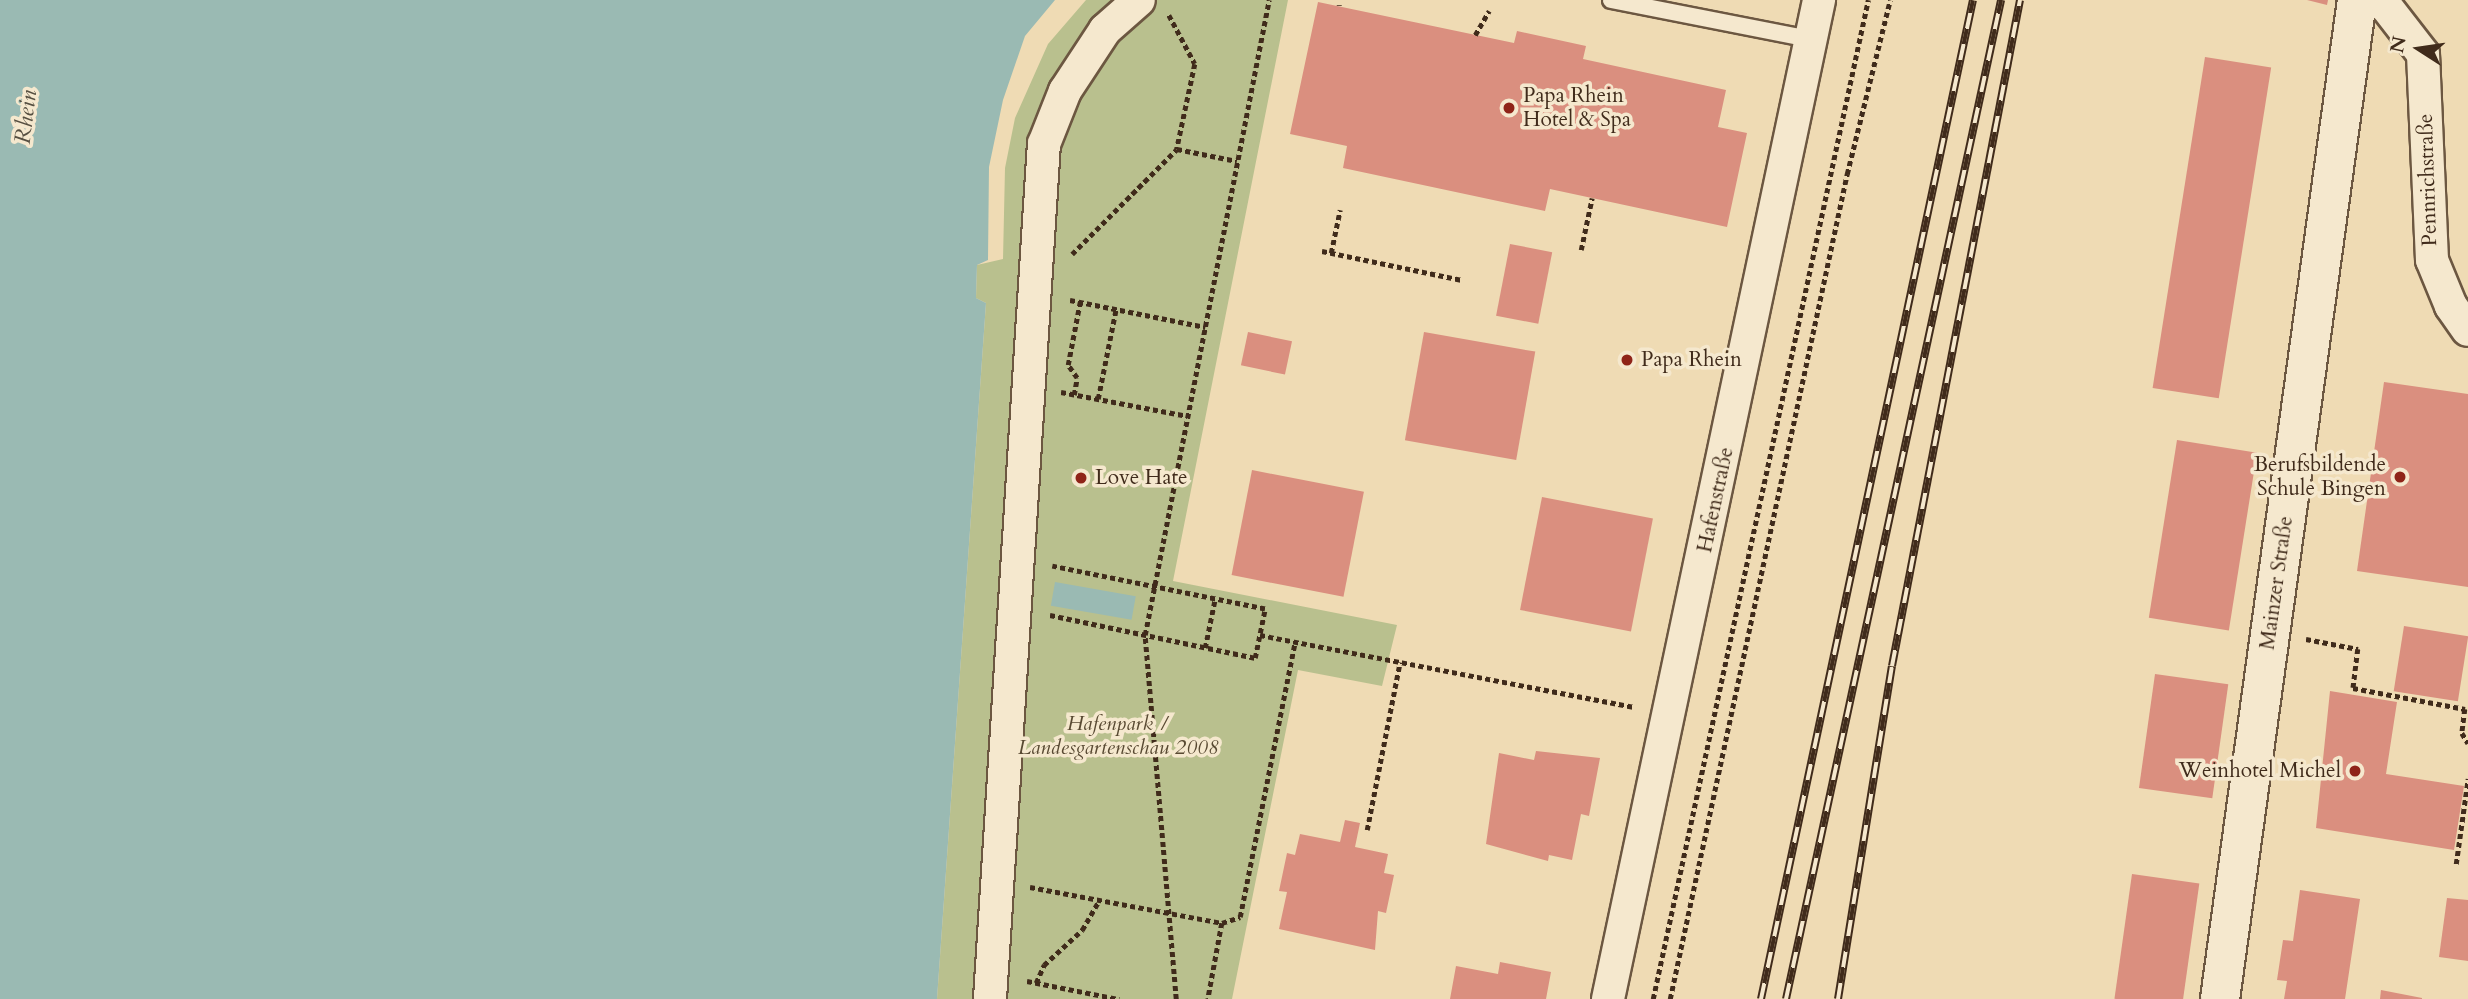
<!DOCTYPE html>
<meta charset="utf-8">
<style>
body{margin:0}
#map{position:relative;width:2468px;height:999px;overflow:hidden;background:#efdbb4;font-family:Cardo,serif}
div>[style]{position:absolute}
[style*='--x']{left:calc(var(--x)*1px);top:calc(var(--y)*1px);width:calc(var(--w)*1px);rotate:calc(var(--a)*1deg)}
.green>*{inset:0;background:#b9c08e}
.water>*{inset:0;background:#9abab3;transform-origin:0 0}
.building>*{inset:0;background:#da8f7f;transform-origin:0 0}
.path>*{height:4.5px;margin-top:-2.25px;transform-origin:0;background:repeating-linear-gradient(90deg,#402b1b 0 5px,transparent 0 8.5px)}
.roads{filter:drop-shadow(2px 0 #6c5741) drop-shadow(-2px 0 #6c5741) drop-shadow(0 2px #6c5741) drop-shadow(0 -2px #6c5741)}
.lane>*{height:16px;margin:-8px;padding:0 8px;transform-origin:8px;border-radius:8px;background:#f5e8ce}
.street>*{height:32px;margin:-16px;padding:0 16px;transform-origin:16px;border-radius:16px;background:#f5e8ce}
.secondary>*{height:38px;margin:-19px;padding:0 19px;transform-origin:19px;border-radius:19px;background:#f5e8ce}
.rail>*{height:8px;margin-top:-4px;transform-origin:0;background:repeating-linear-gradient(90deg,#f5e8ce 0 16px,#402b1b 0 32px);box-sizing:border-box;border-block:2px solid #402b1b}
.dots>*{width:19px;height:19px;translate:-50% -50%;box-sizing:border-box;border:4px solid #f5e8ce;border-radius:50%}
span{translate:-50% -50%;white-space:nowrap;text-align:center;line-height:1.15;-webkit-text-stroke:7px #f5e8ce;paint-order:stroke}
.poi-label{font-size:21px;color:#402b1b}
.left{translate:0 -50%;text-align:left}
.right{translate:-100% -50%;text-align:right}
.street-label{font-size:21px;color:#402b1b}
.park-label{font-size:21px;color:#584932;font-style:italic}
.water-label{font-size:23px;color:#564f41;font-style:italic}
.north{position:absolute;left:2384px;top:14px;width:70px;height:70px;-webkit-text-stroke:5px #f5e8ce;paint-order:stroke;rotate:282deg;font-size:19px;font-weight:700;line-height:28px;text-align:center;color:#402b1b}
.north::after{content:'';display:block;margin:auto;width:24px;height:32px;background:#402b1b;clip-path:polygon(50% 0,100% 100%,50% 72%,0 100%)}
</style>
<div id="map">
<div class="green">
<i style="clip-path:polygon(1086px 0,1288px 0,1173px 581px,1397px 625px,1382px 686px,1298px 670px,1232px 999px,937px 999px,986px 303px,976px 298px,977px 265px,1003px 259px,1005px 168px,1015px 118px,1048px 44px)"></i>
</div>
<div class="water">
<i style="clip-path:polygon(0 0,1055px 0,1025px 36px,1003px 100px,989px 167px,988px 260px,977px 265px,976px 298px,986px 303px,937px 999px,0 999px)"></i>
<i style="left:1055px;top:582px;width:82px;height:24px;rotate:10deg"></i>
</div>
<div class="building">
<i style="clip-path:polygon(2307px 0,2328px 0,2327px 5px)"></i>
<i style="clip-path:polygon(1318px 2px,1514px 43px,1517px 31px,1586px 46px,1583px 59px,1726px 90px,1718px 127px,1747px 133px,1727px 227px,1550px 189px,1545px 211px,1343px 168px,1347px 146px,1290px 134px)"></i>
<i style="left:2205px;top:57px;width:67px;height:335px;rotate:9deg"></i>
<i style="left:1510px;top:244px;width:43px;height:73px;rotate:11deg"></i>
<i style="left:1248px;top:332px;width:45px;height:34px;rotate:12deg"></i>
<i style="left:1424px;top:332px;width:113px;height:110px;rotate:10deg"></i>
<i style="clip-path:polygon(2384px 382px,2468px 394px,2468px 587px,2357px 571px)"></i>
<i style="left:2177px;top:440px;width:81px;height:180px;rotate:9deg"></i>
<i style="left:1252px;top:470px;width:114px;height:107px;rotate:11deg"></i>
<i style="left:1542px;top:497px;width:113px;height:115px;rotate:11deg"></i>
<i style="left:2404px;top:626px;width:65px;height:66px;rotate:9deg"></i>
<i style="left:2155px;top:674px;width:74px;height:115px;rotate:8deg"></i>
<i style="clip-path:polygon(2330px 691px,2397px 702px,2386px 774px,2464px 786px,2454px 850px,2316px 828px)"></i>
<i style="clip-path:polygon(1536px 751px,1600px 758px,1589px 816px,1581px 814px,1572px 860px,1549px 855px,1548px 861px,1486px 844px,1499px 753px,1534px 760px)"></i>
<i style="clip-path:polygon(1345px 820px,1360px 823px,1355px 847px,1388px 854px,1384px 873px,1394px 875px,1386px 913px,1378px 911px,1375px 950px,1279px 929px,1287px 892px,1279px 891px,1287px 853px,1295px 855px,1300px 834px,1340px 842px)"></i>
<i style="left:2132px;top:874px;width:68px;height:126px;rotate:8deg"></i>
<i style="clip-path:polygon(2300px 890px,2360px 899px,2345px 999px,2284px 999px,2287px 981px,2277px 980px,2283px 940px,2293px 941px)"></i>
<i style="clip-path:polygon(2447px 898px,2468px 900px,2468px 961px,2439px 957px)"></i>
<i style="clip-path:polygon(1500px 962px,1551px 972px,1546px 999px,1450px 999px,1456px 966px,1498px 974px)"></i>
<i style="clip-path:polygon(2381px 990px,2422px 998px,2422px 999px,2380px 999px)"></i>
</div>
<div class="path">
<i style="--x:1339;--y:6;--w:1;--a:-90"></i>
<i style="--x:1169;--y:15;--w:55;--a:62"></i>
<i style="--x:1195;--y:64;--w:87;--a:102"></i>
<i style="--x:1475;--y:35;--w:28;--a:-60"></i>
<i style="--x:1581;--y:250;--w:53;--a:-78.1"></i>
<i style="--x:1322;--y:251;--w:143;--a:11.7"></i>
<i style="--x:1331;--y:253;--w:44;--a:-78.2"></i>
<i style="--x:1072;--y:254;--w:148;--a:-45"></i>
<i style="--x:1177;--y:149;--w:61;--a:11.3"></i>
<i style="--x:1070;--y:300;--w:138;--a:11.3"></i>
<i style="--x:1061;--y:392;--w:129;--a:10.7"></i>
<i style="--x:1074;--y:395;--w:17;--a:-80"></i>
<i style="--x:1077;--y:378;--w:16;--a:-125"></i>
<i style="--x:1068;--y:365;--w:64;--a:-79.2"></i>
<i style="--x:1098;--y:399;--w:92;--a:-78.7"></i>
<i style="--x:1050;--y:615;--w:209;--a:11.8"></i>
<i style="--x:1255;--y:658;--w:50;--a:-78.5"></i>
<i style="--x:1265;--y:609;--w:217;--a:-168.6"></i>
<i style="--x:1260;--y:635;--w:381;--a:10.9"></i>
<i style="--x:2306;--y:639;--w:53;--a:10.9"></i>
<i style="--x:2358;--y:649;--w:39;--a:97"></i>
<i style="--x:2353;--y:688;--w:114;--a:10.6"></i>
<i style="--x:2465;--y:709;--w:24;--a:97"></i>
<i style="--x:2462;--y:733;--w:12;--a:59"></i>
<i style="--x:1205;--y:648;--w:50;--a:-78.5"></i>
<i style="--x:1367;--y:830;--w:171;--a:-78.9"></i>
<i style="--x:2456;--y:864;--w:86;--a:-82"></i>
<i style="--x:1030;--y:887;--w:195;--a:10.6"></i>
<i style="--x:1222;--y:923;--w:77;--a:100.4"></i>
<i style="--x:1222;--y:923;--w:19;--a:-18"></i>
<i style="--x:1240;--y:917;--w:280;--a:-78.7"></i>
<i style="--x:1027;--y:981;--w:94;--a:11.1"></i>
<i style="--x:1036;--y:983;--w:20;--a:-66"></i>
<i style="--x:1044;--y:965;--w:52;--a:-42.6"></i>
<i style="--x:1082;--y:930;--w:34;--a:-60"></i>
<i style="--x:1176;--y:999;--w:365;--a:-94.9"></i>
<i style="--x:1145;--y:635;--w:647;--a:-78.95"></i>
<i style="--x:1653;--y:999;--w:1022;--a:-77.85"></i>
<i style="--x:1670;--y:999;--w:844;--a:-77.89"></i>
<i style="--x:1847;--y:174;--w:179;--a:-76.1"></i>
</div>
<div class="roads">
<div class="lane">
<i style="--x:1611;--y:0;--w:203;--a:11.1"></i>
</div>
<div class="street">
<i style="--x:2373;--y:0;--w:13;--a:23"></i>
<i style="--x:2385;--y:5;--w:62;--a:52.2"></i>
<i style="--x:2423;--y:54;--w:206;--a:87.5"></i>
<i style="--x:2432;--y:260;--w:50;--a:67.6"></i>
<i style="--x:2451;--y:306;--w:29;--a:55"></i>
<i style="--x:990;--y:999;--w:857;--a:-86.39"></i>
<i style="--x:1044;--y:144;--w:57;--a:-68.4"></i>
<i style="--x:1065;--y:91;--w:73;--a:-56.7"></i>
<i style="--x:1105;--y:30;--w:45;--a:-41.4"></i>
<i style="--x:1608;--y:999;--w:1021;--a:-78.07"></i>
</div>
<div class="secondary">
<i style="--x:2220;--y:999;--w:1008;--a:-82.19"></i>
</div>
</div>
<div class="rail">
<i style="--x:1761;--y:999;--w:1021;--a:-78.02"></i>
<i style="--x:1786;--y:999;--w:1022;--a:-77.85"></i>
<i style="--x:1838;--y:999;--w:337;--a:-80.8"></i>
<i style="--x:1892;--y:666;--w:678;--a:-79.12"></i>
</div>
<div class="dots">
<i style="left:1509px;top:108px;background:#8f2418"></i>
<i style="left:1627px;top:360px;background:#8f2418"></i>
<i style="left:2400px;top:477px;background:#8f2418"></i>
<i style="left:1081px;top:478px;background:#8f2418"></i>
<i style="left:2355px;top:771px;background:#8f2418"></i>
</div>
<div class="poi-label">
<span class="left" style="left:1523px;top:108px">Papa Rhein<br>Hotel &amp; Spa</span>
<span class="left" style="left:1641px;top:360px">Papa Rhein</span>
<span class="right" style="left:2386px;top:477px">Berufsbildende<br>Schule Bingen</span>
<span class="left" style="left:1095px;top:478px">Love Hate</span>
<span class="right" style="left:2341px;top:771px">Weinhotel Michel</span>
</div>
<div class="street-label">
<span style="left:2428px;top:180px;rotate:-92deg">Pennrichstraße</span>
<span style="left:1716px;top:500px;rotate:-78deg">Hafenstraße</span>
<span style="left:2277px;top:583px;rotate:-82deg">Mainzer Straße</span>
</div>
<div class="park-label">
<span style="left:1118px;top:736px">Hafenpark /<br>Landesgartenschau 2008</span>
</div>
<div class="water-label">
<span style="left:26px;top:117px;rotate:-83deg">Rhein</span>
</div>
<div class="north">N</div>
</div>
